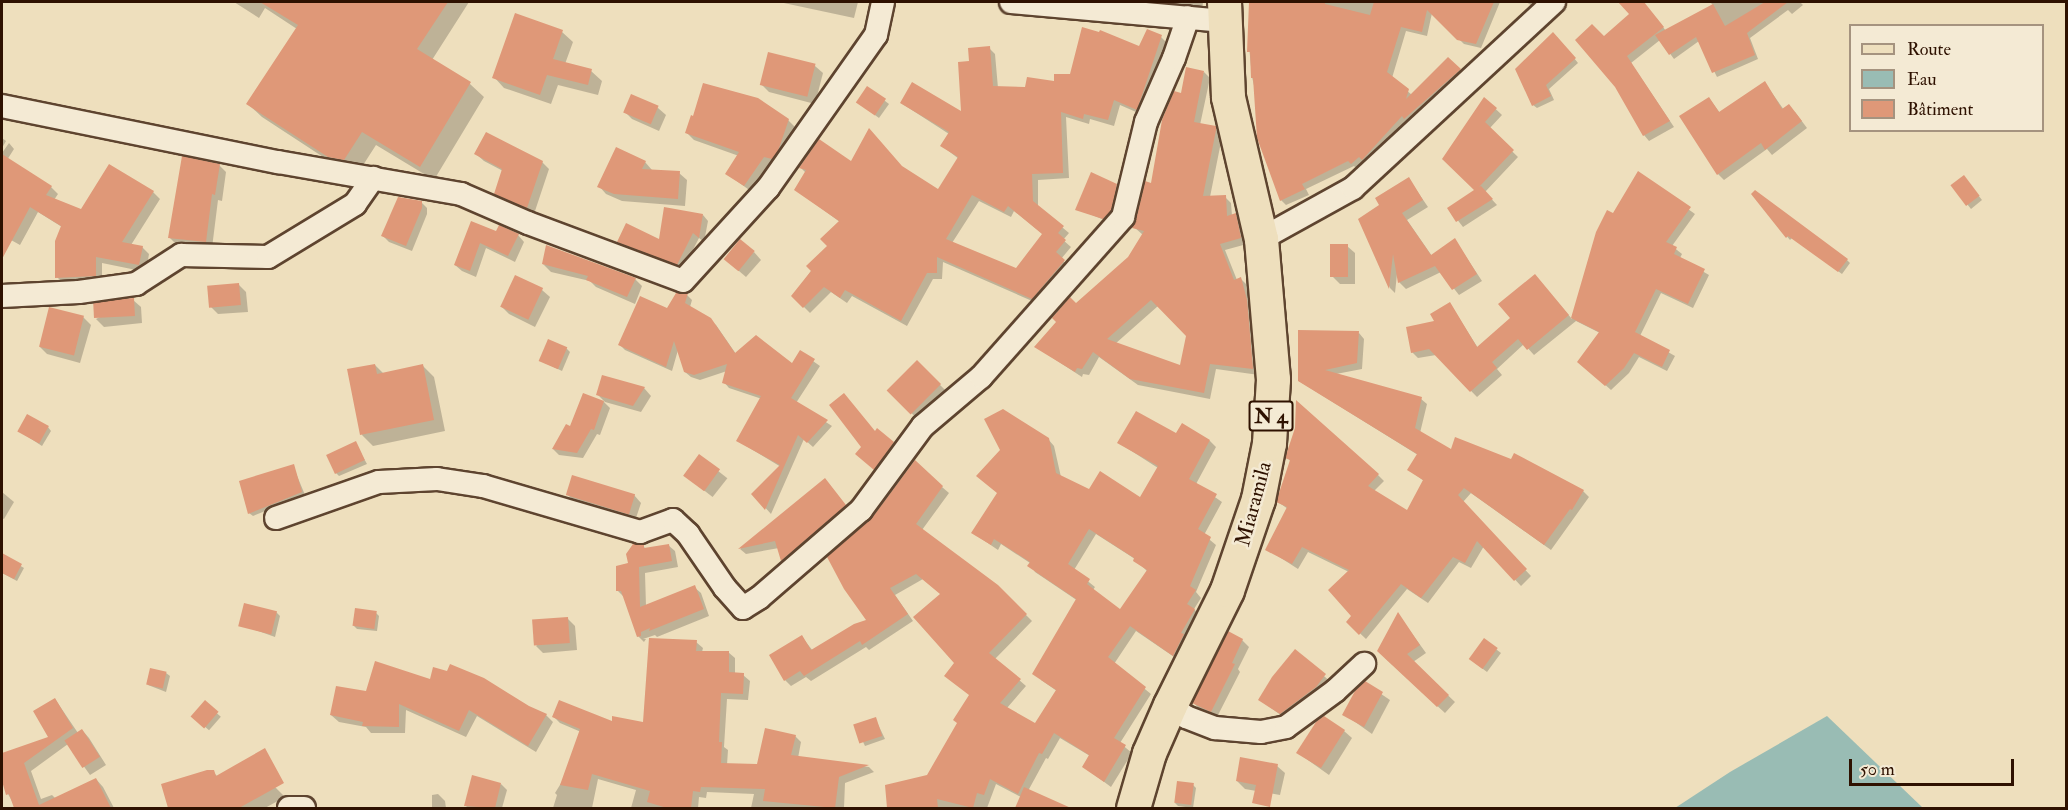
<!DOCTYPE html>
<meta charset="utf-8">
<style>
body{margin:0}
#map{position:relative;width:2068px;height:810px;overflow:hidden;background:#eedfbd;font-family:"IM FELL Double Pica",serif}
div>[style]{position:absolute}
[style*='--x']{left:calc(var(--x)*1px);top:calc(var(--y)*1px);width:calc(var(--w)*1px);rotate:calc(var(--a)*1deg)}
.water>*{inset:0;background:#99bcb4}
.shadow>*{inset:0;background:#0003;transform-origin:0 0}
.building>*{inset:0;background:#df9878;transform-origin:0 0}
.roads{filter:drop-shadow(2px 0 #5e442f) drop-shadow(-2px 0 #5e442f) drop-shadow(0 2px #5e442f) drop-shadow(0 -2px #5e442f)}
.street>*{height:22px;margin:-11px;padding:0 11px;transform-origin:11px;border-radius:11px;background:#f4ead4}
.primary>*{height:33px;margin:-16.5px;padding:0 16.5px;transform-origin:16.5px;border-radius:16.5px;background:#eedfbd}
span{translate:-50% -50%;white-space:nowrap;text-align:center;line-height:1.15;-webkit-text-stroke:5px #f4ead4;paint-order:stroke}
.shield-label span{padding:2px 4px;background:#f4ead4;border:2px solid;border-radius:4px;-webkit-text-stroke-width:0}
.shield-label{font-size:20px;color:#2e1100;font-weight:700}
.street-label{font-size:21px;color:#2e1100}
.frame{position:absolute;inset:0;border:3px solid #2e1100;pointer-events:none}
.legend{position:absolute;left:1849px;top:24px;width:195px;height:108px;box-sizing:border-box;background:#f4ead4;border:2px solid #a5937f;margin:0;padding:8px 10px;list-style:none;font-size:18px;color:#2e1100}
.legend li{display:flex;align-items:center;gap:12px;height:30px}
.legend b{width:30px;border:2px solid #a5937f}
.scale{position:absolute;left:1849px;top:759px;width:165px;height:27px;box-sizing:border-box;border:3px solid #2e1100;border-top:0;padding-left:8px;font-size:18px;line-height:21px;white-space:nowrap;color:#2e1100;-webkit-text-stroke:4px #f4ead4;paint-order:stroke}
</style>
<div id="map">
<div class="water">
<i style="clip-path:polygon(1827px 716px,1923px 808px,1675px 808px,1730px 772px)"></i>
</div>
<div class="shadow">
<i style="clip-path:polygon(234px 2px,469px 2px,432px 60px,470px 84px,484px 97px,434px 180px,376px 145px,358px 173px,343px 170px,262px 117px,248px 104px,297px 29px,265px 8px,259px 18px)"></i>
<i style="clip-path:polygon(779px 2px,858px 2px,854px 18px)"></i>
<i style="clip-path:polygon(1109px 2px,1203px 2px,1202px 13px)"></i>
<i style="clip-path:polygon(1255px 2px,1500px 2px,1481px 48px,1464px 44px,1432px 13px,1427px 36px,1406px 31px,1392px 78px,1412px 95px,1448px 59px,1465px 75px,1410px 123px,1407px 120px,1368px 163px,1365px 161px,1356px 168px,1354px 166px,1306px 189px,1309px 195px,1286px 205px,1281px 200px,1252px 77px,1248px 36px,1250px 36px)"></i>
<i style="clip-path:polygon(1526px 2px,1537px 2px,1534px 7px)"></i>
<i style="clip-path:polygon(1710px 2px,1800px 2px,1803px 5px,1792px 14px,1788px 10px,1750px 38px,1758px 59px,1717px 77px,1699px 41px,1674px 59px,1660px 40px,1631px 63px,1674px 127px,1649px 141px,1644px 135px,1604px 38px,1657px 19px,1666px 31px,1713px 5px)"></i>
<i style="clip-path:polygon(562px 32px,573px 42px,565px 64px,591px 71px,602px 81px,598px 95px,558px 85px,551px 104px,504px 88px,494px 77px)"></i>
<i style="clip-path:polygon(evenodd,1161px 37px,1167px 43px,1143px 115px,1120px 105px,1114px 126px,1090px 119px,1089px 124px,1066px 117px,1069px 178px,1038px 180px,1038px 207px,1069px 233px,1063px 240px,1071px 247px,1061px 259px,1070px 267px,1039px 304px,943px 262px,942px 279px,933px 279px,907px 326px,852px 296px,847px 303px,831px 292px,810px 313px,793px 296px,829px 246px,840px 222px,796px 190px,806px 173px,801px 168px,852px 163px,903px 169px,939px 191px,959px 159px,942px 146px,949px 134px,901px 103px,962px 114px,970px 63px,989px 48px,995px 54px,998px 88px,1026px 89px,1056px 83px,1161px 37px,979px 201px,1011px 217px,1014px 211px,1044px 235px,1016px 270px,952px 243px,979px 201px)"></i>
<i style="clip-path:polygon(1557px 37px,1578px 63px,1549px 89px,1554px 100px,1537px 108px,1533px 105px)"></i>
<i style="clip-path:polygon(815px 66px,823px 73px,815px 104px,769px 92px,761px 84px)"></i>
<i style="clip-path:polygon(evenodd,1204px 72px,1210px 78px,1200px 125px,1215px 128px,1222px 137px,1210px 197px,1225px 197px,1231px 203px,1232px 216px,1235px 215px,1242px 221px,1247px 244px,1225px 250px,1237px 280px,1241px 279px,1247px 285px,1253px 307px,1259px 375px,1216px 369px,1210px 399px,1138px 385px,1099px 357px,1089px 375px,1083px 374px,1082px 377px,1036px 347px,1076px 305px,1129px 258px,1143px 235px,1134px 227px,1152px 185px,1182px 95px,1204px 72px,1158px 306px,1188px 336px,1181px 367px,1115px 344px,1158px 306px)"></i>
<i style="clip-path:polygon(1765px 83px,1784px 110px,1795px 112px,1807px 128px,1772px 155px,1767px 149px,1724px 180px,1718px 174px,1709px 98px,1720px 113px)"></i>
<i style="clip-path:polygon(868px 88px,889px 104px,879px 118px,861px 105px)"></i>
<i style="clip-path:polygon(1485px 99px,1502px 115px,1489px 129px,1518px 157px,1485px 192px,1497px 205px,1463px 227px,1449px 209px,1476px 190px)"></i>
<i style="clip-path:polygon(658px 108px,666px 115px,659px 131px,632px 119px,625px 112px)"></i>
<i style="clip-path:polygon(788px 120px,795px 127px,784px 158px,779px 166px,771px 163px,752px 192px,727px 174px,739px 156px,694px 140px,687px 133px)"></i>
<i style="clip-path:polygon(2px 138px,6px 141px,2px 148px)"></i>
<i style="clip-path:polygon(9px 143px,14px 149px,7px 160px,51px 187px,58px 194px,54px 200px,82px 211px,153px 192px,160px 199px,131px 245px,142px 247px,149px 254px,146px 272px,102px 263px,102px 282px,64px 284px,57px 277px,62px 227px,38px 212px,20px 245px,11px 240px,2px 259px,2px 153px)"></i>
<i style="clip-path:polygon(476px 154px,542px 162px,549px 169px,534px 214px,504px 201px,496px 193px,503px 171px,484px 161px)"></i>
<i style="clip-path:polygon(645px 162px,652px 170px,679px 173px,687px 180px,685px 206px,622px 201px,606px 194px,599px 186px)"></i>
<i style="clip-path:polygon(219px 165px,226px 172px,222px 201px,218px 200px,212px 248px,176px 244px,169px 237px)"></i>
<i style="clip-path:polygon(1639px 174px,1695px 214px,1672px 246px,1682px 254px,1680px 258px,1709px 275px,1693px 308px,1661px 293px,1640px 336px,1675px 356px,1667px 371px,1639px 357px,1629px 373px,1611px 390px,1584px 366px,1600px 333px,1576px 321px,1534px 355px,1524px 344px,1497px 369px,1502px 375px,1477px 397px,1436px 355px,1418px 358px,1412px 352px,1450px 304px,1478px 348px,1512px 318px,1535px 276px,1572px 319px,1597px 233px,1613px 215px)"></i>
<i style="clip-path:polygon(1409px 179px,1428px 207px,1407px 220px,1432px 256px,1455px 240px,1482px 281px,1459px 295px,1441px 272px,1406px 289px,1399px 282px,1397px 274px,1395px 293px,1390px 288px,1360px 220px,1381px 205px)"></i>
<i style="clip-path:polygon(1967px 181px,1982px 200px,1971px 209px,1953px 186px)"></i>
<i style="clip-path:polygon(1116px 185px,1120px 188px,1114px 214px,1107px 221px,1077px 209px)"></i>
<i style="clip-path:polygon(1753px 195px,1847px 260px,1850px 263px,1842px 274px,1792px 238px,1790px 240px)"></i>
<i style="clip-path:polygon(421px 202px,427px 208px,427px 214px,412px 251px,389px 242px,383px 236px)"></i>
<i style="clip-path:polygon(703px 215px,708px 221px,704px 242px,699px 238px,683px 269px,624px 247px,619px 242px,660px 242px)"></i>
<i style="clip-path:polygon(472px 223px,496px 233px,518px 235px,524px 242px,515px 262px,486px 248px,476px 277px,462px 271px,455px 265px)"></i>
<i style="clip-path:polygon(1347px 246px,1355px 253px,1355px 284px,1340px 284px,1332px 276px)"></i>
<i style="clip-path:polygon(754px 252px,761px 260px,746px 277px,732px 265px)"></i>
<i style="clip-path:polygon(543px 264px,635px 279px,642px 286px,635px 304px,596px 287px,590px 281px,551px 272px)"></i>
<i style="clip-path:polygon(238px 284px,246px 292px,248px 312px,218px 314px,211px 307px)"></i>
<i style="clip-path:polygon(542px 290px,550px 297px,535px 327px,509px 314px,502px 307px)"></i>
<i style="clip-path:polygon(687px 295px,692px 300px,690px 307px,716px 325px,736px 354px,793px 365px,800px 352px,820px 366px,796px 403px,832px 426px,813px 447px,804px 439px,771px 514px,753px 494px,781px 467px,738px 441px,762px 399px,729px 388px,724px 382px,727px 371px,700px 380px,691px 377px,685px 372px,678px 350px,672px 371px,625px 350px,620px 345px)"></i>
<i style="clip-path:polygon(133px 300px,141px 307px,142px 323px,104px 327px,96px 319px)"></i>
<i style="clip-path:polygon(83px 317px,91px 325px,80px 363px,47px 354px,40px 347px)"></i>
<i style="clip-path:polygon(1359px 333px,1364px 339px,1362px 369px,1336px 374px,1421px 399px,1427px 404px,1420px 433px,1452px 451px,1583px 491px,1589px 497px,1551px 550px,1471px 493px,1463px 502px,1531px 576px,1521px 586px,1484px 546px,1471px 568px,1459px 562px,1428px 603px,1407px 589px,1366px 639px,1348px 622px,1353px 616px,1349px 572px,1308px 552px,1298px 569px,1267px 549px,1288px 509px,1278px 502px,1291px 462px,1287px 457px,1378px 475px,1384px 481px,1374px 491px,1407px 512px,1424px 481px,1409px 470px,1418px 455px,1299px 381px)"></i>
<i style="clip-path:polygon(566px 348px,570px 352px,562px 371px,541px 361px)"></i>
<i style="left:917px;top:362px;width:44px;height:40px;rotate:45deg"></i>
<i style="clip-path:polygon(375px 365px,384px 374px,423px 366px,434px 377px,445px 431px,373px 446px,362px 435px)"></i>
<i style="clip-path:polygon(603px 376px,644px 388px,651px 396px,641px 412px,605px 402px,597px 394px)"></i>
<i style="clip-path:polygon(584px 395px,604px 402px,610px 408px,600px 435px,597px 434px,583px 458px,559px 455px,553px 449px,571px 428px)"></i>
<i style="clip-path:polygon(48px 427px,51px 431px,42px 446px,19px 431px)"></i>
<i style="clip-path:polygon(877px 430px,899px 449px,880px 474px,863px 459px,863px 447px)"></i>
<i style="clip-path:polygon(evenodd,1177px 435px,1210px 441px,1216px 447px,1196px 484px,1222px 502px,1204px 535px,1216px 545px,1196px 592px,1201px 598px,1194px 609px,1200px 616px,1180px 661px,1136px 631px,1114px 664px,1151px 694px,1120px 743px,1132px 753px,1111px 787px,1084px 767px,1090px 756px,1060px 738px,1048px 759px,1046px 758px,1028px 791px,1069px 808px,1016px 808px,1021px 797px,996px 784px,987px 808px,889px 808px,886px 786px,928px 776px,958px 724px,970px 696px,956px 663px,941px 594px,923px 579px,895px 595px,913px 621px,869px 650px,866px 647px,811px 681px,806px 677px,791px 686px,785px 680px,802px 637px,813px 651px,868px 620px,845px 588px,942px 487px,949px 493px,922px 530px,997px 586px,1032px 621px,995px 659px,1026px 686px,1007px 708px,1035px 725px,1057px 691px,1041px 680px,1078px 601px,1035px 572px,1030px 563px,1001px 544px,998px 550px,973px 533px,1048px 439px,1054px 446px,1061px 477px,1089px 491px,1141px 499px,1158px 468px,1119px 443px,1177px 435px,1096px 534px,1135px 559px,1148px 572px,1120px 611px,1093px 590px,1095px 587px,1074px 570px,1096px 534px)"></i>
<i style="clip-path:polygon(355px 443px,367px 464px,339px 476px,336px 473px)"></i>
<i style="left:699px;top:456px;width:36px;height:24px;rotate:38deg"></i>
<i style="clip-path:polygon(293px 466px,305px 495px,253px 516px,249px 513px)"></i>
<i style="clip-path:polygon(824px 480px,851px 513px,788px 567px,782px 561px,779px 548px,746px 554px,740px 549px)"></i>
<i style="clip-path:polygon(2px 492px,14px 502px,4px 519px,2px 518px)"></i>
<i style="clip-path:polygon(568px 495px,634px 495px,641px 503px,635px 521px,575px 502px)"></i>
<i style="clip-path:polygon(668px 545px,675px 551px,678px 567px,645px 573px,646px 606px,694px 587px,701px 593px,709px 616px,657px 637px,655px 635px,643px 639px,646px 639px,644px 642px,638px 636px,624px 597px,617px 590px,630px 564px,643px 546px,646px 549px)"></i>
<i style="clip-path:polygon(2px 555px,24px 568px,17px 581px,2px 573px)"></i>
<i style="clip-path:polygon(276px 612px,280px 616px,275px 637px,241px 625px)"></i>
<i style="clip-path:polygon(376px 613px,379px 616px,377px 631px,357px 629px,354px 626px)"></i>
<i style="clip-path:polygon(1398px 614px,1426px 653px,1413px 662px,1455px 702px,1445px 713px,1385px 658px)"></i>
<i style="clip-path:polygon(568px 619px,575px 626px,577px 650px,543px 653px,536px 646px)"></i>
<i style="clip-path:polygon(1242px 640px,1249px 647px,1238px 669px,1240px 672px,1217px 717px,1200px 710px,1194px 703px)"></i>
<i style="clip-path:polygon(1484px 640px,1501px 653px,1487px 672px,1475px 663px)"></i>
<i style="clip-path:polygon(696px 642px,703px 648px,702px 652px,728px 652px,735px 658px,735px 674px,743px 675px,750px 681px,748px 700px,727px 699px,724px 747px,728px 750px,727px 765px,758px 766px,795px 736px,801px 742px,798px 758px,869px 767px,874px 772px,845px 783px,844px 808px,751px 808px,754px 794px,707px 792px,706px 798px,699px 797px,698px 808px,631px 808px,636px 790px,598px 779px,592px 808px,553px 808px,557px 795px,555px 793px,563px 780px,581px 732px,560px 723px,554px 717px,645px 724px)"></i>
<i style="clip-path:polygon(1296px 652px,1332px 683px,1289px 721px,1260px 700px)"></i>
<i style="clip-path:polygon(166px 673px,170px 676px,166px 692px,148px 685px)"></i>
<i style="clip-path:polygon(431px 681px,529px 708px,546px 715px,553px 722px,536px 752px,477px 716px,466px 737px,406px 710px,405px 733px,371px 733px,366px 727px,339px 722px,331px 715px,367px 692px)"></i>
<i style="clip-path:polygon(1365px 683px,1390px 700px,1372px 734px,1344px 714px)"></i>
<i style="clip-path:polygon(55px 699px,78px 733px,82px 730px,89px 738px,106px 765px,90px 775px,68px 744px,31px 771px,41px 799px,52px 795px,56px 799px,96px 779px,103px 787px,114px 808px,16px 808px,8px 794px,2px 776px,2px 754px,50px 738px)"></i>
<i style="left:205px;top:703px;width:21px;height:18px;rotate:41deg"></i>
<i style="clip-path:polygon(875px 718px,885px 739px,865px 746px,855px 725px)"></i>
<i style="clip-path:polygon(1344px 731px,1352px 738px,1329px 775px,1298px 753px)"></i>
<i style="clip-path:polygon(239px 765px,276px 788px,285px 797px,265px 808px,170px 808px,163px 785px,213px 772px,218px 777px)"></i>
<i style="clip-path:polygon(1277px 766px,1285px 773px,1280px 795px,1245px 789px,1237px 781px)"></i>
<i style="clip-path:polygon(501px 784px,507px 790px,502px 808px,468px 808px,466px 806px)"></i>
<i style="clip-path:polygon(1193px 785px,1196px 788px,1193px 808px,1178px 806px,1175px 803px)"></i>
<i style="clip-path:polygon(438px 794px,445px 801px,446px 808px,432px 808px,432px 795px)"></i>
</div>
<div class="building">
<i style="clip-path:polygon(260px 2px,448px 2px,417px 49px,471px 82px,420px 167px,362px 132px,344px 160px,328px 157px,246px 104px,298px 25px)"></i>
<i style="clip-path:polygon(1249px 2px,1325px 2px,1325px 4px,1370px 15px,1374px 2px,1494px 2px,1476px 44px,1457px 40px,1427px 10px,1422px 32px,1401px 27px,1387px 72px,1409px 89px,1406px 99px,1448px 57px,1461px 69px,1404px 119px,1402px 116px,1362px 160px,1359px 157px,1351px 164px,1348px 161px,1302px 184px,1305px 189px,1280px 201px,1257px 138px,1253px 78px,1251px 78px,1250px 52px,1247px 52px)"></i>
<i style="clip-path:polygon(1618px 2px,1644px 2px,1664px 27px,1627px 56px,1670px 121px,1643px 136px,1615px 87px,1575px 40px,1592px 24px,1604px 36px,1629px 14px)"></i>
<i style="clip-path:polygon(1765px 2px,1788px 2px,1747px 33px,1755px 55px,1712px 73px,1696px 37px,1669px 55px,1655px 35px,1713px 4px,1725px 26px)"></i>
<i style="clip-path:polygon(515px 13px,563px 30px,553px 59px,592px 69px,588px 85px,547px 75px,540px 95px,492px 78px)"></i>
<i style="clip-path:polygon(evenodd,1082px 27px,1099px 32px,1100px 30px,1139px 46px,1147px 29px,1162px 35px,1137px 110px,1114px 100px,1108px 120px,1084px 114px,1083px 119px,1061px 112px,1063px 173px,1032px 174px,1033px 201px,1064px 226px,1058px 233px,1066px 240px,1056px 252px,1065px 260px,1032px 299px,937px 257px,937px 273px,927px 273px,901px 321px,845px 290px,840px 298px,824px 287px,803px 308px,791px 296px,811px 271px,806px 266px,827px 246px,820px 239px,839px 221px,794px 190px,806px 170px,799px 168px,819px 139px,851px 161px,869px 128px,902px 166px,938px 189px,958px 157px,940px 146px,949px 132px,900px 103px,912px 82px,961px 111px,958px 62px,969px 61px,968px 48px,990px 46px,993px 86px,1025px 87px,1027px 77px,1054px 81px,1054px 74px,1070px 74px,1082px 27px,972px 195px,1004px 212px,1008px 206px,1042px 234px,1016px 268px,946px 239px,972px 195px)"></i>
<i style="clip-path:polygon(1553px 32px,1576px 58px,1546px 85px,1551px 96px,1532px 106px,1515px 69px)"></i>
<i style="left:768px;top:52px;width:49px;height:34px;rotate:14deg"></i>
<i style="clip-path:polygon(evenodd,1186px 67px,1204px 71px,1194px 122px,1216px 126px,1216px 130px,1203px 196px,1226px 195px,1227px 216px,1236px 213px,1241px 238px,1220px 244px,1234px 280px,1241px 277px,1247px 300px,1253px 369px,1210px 364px,1204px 393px,1130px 379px,1093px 352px,1082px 369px,1077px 368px,1075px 372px,1034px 347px,1056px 322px,1052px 318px,1070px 297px,1076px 303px,1128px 257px,1144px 231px,1132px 228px,1136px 220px,1145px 181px,1151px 183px,1162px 120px,1174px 91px,1181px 93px,1186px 67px,1151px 300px,1186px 336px,1180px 365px,1107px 339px,1151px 300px)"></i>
<i style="clip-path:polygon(1765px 81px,1782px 109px,1789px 104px,1802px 121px,1765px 150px,1761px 143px,1717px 175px,1679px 116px,1709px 97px,1719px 112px)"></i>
<i style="clip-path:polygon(703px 83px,758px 98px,789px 119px,778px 151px,772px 159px,764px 157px,744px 186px,725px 174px,739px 152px,685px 133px,691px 115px,693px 116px)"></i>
<i style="left:867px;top:86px;width:23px;height:20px;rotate:34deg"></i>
<i style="left:631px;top:94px;width:30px;height:20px;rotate:23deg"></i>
<i style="clip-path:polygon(1484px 97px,1497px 108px,1485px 122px,1514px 150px,1479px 187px,1481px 186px,1493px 199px,1456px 222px,1447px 208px,1474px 190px,1442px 159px)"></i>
<i style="clip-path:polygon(486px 132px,543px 161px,527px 208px,494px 194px,502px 169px,474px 154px)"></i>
<i style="clip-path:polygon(616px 147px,646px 161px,642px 169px,680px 171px,678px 199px,614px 194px,597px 187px)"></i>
<i style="clip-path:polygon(2px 154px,52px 186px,46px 195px,81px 209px,109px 164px,154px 191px,122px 242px,143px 246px,139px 265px,96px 257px,96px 276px,55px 278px,55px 241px,61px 226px,30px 207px,2px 259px)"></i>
<i style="clip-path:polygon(182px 156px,220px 164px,215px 195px,212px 194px,206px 242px,168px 238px)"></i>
<i style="clip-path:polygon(1638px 171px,1691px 207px,1666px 242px,1677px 247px,1674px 254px,1705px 269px,1688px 304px,1656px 289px,1635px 332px,1670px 350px,1662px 367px,1634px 353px,1624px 368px,1605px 386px,1577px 362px,1599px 332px,1571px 318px,1596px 232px,1607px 210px,1613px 213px)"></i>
<i style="clip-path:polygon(1091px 172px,1117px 184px,1111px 211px,1103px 219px,1075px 210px)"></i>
<i style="left:1964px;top:175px;width:26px;height:17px;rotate:53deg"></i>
<i style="clip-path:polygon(1409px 177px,1423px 200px,1402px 213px,1431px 255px,1455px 238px,1477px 274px,1452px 290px,1435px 266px,1398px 283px,1393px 254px,1389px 289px,1358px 219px,1379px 205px,1375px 198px)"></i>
<i style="clip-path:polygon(1755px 190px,1848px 259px,1838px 272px,1788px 236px,1786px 238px,1751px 194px)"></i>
<i style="clip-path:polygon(398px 197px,422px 201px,422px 208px,406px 246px,381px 236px)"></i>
<i style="clip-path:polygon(664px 207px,703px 214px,699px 238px,693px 233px,677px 265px,617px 242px,626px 223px,659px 239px)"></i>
<i style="clip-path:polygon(471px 221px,496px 231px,499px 225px,519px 234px,508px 256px,480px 243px,470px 271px,454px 265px)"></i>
<i style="left:740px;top:239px;width:19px;height:26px;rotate:39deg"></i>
<i style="left:1330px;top:244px;width:18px;height:33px"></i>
<i style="clip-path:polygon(546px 245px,636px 278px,627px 297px,586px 280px,588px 276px,542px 264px)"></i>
<i style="clip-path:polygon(1535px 274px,1569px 315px,1527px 350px,1518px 339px,1492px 362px,1497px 368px,1470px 392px,1429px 349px,1411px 353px,1406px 327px,1434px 321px,1430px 314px,1450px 302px,1477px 347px,1510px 318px,1498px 304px)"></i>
<i style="left:515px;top:275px;width:31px;height:35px;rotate:25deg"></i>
<i style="left:239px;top:283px;width:22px;height:32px;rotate:85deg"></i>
<i style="clip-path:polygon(676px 293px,688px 293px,685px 303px,711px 318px,735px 353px,756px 335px,792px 363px,800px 350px,815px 359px,791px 398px,828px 420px,807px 443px,798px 435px,765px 510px,751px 494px,780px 465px,736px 441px,761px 396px,722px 383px,727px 364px,694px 375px,684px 372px,674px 341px,666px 367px,618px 345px,640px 296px,667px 308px)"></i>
<i style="left:134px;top:298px;width:18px;height:41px;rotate:87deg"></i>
<i style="left:49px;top:307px;width:36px;height:41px;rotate:14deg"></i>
<i style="clip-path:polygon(1298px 330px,1359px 331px,1357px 363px,1325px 370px,1422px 397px,1415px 428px,1451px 449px,1455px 437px,1511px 459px,1514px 453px,1584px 490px,1572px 510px,1570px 509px,1544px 545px,1464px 488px,1458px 495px,1527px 569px,1514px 581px,1477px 541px,1465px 563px,1453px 557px,1421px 598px,1401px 584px,1359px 635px,1346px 622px,1351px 616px,1328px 590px,1349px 570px,1302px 547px,1292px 564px,1265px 550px,1287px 507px,1276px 502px,1290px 460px,1285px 458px,1295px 428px,1296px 400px,1379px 474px,1368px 486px,1407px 510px,1423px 480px,1407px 470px,1417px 454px,1298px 381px)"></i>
<i style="left:548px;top:339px;width:21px;height:24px;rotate:23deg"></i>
<i style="left:917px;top:360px;width:34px;height:43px;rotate:45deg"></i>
<i style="clip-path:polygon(375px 364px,377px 374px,423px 364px,434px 420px,360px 435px,347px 369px)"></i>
<i style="clip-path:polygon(602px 375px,645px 387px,633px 406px,596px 395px)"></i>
<i style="clip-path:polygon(583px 393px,604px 401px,594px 430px,591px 429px,577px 453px,552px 449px,566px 424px,570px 426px)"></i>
<i style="clip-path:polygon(844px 393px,875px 431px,877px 428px,894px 442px,874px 470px,855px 454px,861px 447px,829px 405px)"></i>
<i style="clip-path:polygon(evenodd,1003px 409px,1049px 438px,1056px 473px,1089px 489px,1100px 471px,1140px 497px,1158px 466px,1117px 443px,1136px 411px,1176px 433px,1182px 423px,1210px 440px,1189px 479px,1217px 494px,1198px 529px,1211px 537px,1190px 586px,1196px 590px,1187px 604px,1195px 609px,1181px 633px,1184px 634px,1173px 656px,1130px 626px,1108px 657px,1146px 687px,1114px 738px,1126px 745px,1104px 782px,1082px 767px,1089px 755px,1054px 733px,1042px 754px,1039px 753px,1018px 794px,990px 779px,984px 795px,977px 793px,973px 808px,937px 799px,938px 808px,887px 808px,885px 785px,927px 775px,957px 723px,953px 720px,969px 695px,944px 676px,954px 663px,913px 617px,940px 594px,916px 574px,890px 588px,908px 614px,862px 645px,860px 641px,804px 676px,800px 671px,784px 681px,769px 655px,802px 635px,811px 650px,854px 624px,866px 620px,844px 589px,827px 557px,872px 518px,915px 460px,943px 486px,916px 524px,998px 585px,1027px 614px,989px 653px,1021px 679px,1000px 703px,1035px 723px,1056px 690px,1032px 674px,1076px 599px,1027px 566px,1030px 562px,994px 539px,991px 545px,971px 533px,997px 493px,976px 476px,1000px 450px,984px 419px,1003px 409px,1089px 529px,1134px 558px,1133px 561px,1147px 570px,1120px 609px,1087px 584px,1090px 579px,1068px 564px,1089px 529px)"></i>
<i style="left:27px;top:414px;width:25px;height:20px;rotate:29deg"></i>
<i style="left:356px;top:441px;width:21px;height:33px;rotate:65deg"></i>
<i style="left:699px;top:454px;width:26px;height:27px;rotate:36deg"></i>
<i style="clip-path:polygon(294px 464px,302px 492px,248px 514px,239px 481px)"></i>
<i style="left:572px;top:475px;width:66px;height:21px;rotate:17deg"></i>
<i style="clip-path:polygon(825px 478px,846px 505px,781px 561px,775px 541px,738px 549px)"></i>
<i style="clip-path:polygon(633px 544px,644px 545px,644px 548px,669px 544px,672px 561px,639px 567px,640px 607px,695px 585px,704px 609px,649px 631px,650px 628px,641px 632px,641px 636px,637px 637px,621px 591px,616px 591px,616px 566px,628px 563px,626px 554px)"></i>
<i style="clip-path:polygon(2px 553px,22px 564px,14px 579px,2px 573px)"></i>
<i style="left:244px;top:603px;width:34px;height:24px;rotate:14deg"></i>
<i style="left:355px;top:608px;width:22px;height:18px;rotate:8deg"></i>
<i style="clip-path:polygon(1398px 612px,1420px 645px,1407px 654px,1449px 695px,1437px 707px,1377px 651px)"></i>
<i style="left:568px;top:617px;width:26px;height:36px;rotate:86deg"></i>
<i style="clip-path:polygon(1228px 631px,1243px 639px,1232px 663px,1235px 664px,1211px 712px,1192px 703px)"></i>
<i style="clip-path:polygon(649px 638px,697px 640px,696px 651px,729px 651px,729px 672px,744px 673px,743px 694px,721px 693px,719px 742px,722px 742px,721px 763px,757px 764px,765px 728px,796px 735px,791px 755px,869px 765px,839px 777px,835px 808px,763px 801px,765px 789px,701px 787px,700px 792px,693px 791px,691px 808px,667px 808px,647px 802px,650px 791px,592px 774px,588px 790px,560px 785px,580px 729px,552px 717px,559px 700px,612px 721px,612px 716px,643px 722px)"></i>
<i style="left:1484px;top:638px;width:17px;height:26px;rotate:36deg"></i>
<i style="clip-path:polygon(1295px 649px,1326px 674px,1316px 687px,1280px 714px,1258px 700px,1272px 677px)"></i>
<i style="clip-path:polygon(375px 661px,430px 679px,433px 667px,447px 671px,450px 664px,484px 678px,529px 706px,547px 714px,528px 746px,469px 710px,459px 731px,399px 704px,399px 727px,362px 726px,363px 722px,330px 715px,336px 686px,366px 691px)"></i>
<i style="left:150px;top:668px;width:17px;height:17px;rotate:13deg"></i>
<i style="clip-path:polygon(1365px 681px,1383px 692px,1364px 727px,1342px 715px,1355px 691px)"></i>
<i style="clip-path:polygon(55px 698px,73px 728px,24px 763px,39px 805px,96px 778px,111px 808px,14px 808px,9px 794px,6px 795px,2px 781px,2px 753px,48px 737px,33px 711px)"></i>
<i style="left:205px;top:700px;width:18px;height:22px;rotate:41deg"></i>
<i style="clip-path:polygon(1324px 716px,1345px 730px,1321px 768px,1296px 753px,1316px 722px)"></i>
<i style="left:876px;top:717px;width:20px;height:24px;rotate:72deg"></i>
<i style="left:82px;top:729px;width:33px;height:21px;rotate:57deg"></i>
<i style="clip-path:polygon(265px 748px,284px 783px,239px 808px,168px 808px,161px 784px,207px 770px,214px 770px,216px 776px)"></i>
<i style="clip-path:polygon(1240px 757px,1278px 764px,1270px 807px,1252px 803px,1256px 785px,1236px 781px)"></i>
<i style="clip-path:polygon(472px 775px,501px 783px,495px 808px,464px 806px)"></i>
<i style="left:1177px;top:781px;width:17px;height:22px;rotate:7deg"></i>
<i style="clip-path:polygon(1024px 787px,1071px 808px,1015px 808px)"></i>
</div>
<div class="roads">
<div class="street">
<i style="--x:1011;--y:2;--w:214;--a:5.1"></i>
<i style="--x:2;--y:106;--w:282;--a:11.5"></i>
<i style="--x:278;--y:162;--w:186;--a:9.9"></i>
<i style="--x:461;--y:194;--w:73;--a:23.4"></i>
<i style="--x:528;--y:223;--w:165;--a:20.5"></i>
<i style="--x:683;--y:281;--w:126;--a:-47.6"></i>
<i style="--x:768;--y:188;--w:187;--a:-54.8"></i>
<i style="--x:876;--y:35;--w:34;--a:-78"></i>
<i style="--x:1261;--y:239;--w:105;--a:-29"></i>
<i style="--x:1353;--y:188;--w:274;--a:-42.8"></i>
<i style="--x:2;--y:296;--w:77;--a:-3"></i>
<i style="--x:79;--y:292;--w:58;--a:-8"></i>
<i style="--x:136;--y:284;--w:54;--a:-32.8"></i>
<i style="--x:181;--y:255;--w:87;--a:1.3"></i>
<i style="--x:268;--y:257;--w:102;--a:-31.3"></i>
<i style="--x:355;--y:204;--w:32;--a:-55"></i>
<i style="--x:276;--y:518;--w:109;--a:-19.3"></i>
<i style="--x:379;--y:482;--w:58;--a:-3"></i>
<i style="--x:437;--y:479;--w:47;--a:8.7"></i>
<i style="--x:483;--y:486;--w:164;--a:16.3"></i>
<i style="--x:640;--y:532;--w:35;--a:-20"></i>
<i style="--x:673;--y:520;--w:21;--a:43"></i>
<i style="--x:688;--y:534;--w:65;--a:55.6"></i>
<i style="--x:725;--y:588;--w:27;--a:48"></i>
<i style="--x:743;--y:608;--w:19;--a:-32"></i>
<i style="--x:759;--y:598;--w:135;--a:-40.8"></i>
<i style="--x:861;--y:510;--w:104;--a:-53.6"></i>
<i style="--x:923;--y:426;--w:76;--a:-40.2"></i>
<i style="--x:981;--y:377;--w:214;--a:-48.4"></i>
<i style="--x:1123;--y:217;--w:98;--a:-76.4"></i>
<i style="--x:1146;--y:122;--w:70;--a:-66.4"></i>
<i style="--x:1174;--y:58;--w:43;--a:-71.1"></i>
<i style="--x:1170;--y:705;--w:20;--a:37"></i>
<i style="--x:1186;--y:717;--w:31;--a:21"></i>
<i style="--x:1215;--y:728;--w:46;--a:5"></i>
<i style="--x:1261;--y:732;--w:25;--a:-11"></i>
<i style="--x:1286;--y:727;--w:61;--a:-36.3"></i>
<i style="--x:1335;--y:691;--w:40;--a:-43"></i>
<i style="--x:289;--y:808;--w:15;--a:0"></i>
</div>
<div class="primary">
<i style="--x:1133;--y:808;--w:57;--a:-73.8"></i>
<i style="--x:1149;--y:753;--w:52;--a:-66.4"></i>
<i style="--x:1170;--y:705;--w:128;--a:-63.6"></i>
<i style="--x:1227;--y:590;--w:96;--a:-71.2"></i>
<i style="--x:1258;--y:499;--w:57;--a:-78.9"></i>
<i style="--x:1269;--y:443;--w:64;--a:-86.4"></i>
<i style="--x:1273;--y:379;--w:141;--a:-94.9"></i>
<i style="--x:1261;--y:239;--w:146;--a:-103.1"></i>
<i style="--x:1228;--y:97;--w:95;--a:-92.4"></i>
</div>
</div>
<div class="shield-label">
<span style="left:1271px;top:416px">N 4</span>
</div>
<div class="street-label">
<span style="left:1254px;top:504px;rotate:-75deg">Miaramila</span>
</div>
<div class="frame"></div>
<ul class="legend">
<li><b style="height:8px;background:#eedfbd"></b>Route</li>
<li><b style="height:16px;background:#99bcb4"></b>Eau</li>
<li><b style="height:16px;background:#df9878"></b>Bâtiment</li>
</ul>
<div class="scale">50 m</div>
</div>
